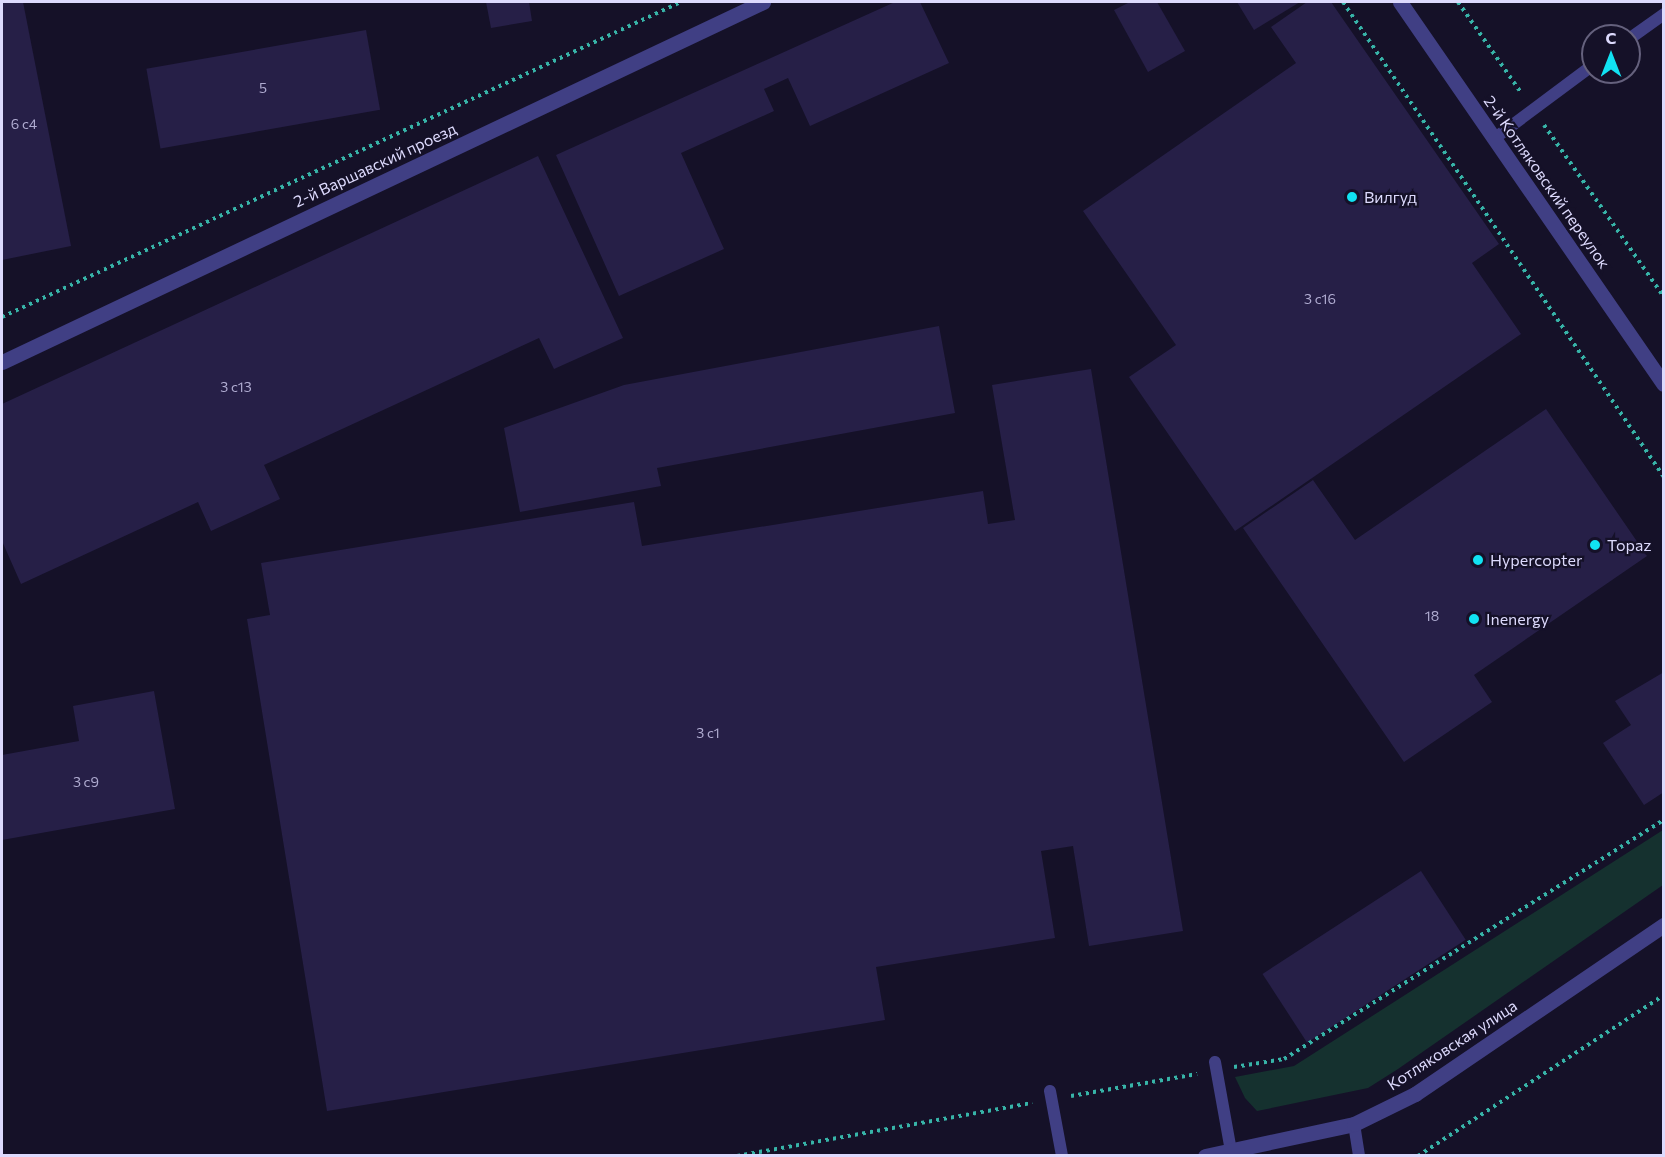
<!DOCTYPE html>
<meta charset="utf-8">
<style>
body{margin:0}
#map{position:relative;width:1665px;height:1157px;overflow:hidden;background:#151128;font-family:Commissioner,sans-serif}
div>[style]{position:absolute}
[style*='--x']{left:calc(var(--x)*1px);top:calc(var(--y)*1px);width:calc(var(--w)*1px);rotate:calc(var(--a)*1deg)}
.green>*{inset:0;background:#15312f}
.building>*{inset:0;background:#261f47;transform-origin:0 0}
.path>*{height:4px;margin-top:-2px;transform-origin:0;background:repeating-linear-gradient(90deg,#37b4a8 0 3px,transparent 0 7.5px)}
.service>*{height:12px;margin:-6px;padding:0 6px;transform-origin:6px;border-radius:6px;background:#403f84}
.minor>*{height:15px;margin:-7.5px;padding:0 7.5px;transform-origin:7.5px;border-radius:7.5px;background:#403f84}
.tertiary>*{height:15px;margin:-7.5px;padding:0 7.5px;transform-origin:7.5px;border-radius:7.5px;background:#403f84}
.dots>*{width:16px;height:16px;translate:-50% -50%;box-sizing:border-box;border:3px solid #151128;border-radius:50%}
span{translate:-50% -50%;white-space:nowrap;text-align:center;line-height:1.15;-webkit-text-stroke:4.5px #151128;paint-order:stroke}
.number-label{font-size:14px;color:#afabd0}
.number-label span{-webkit-text-stroke-width:0}
.street-label{font-size:16px;color:#dddafd}
.poi-label{font-size:16px;color:#dddafd}
.left{translate:0 -50%;text-align:left}
.frame{position:absolute;inset:0;border:3px solid #dddafd;pointer-events:none}
.north{position:absolute;left:1581px;top:24px;width:60px;height:60px;box-sizing:border-box;background:#151128;border:2px solid #65617d;border-radius:50%;rotate:0deg;font-size:16px;font-weight:700;line-height:24px;text-align:center;color:#dddafd}
.north::after{content:'';display:block;margin:auto;width:21px;height:27px;background:#11e2f2;clip-path:polygon(50% 0,100% 100%,50% 72%,0 100%)}
</style>
<div id="map">
<div class="green">
<i style="clip-path:polygon(1663px 830px,1663px 885px,1398px 1069px,1368px 1088px,1257px 1111px,1245px 1098px,1235px 1077px,1294px 1066px)"></i>
</div>
<div class="building">
<i style="clip-path:polygon(2px 2px,23px 2px,71px 246px,2px 260px)"></i>
<i style="clip-path:polygon(486px 2px,529px 2px,532px 21px,491px 28px)"></i>
<i style="clip-path:polygon(895px 2px,920px 2px,949px 63px,810px 126px,788px 78px,764px 89px,774px 111px,681px 153px,724px 249px,619px 296px,556px 155px)"></i>
<i style="clip-path:polygon(1130px 2px,1157px 2px,1185px 51px,1148px 72px,1114px 10px)"></i>
<i style="clip-path:polygon(1237px 2px,1300px 2px,1254px 30px)"></i>
<i style="clip-path:polygon(1307px 2px,1331px 2px,1499px 244px,1472px 263px,1521px 334px,1235px 531px,1129px 377px,1176px 345px,1083px 211px,1296px 63px,1271px 27px)"></i>
<i style="left:366px;top:30px;width:81px;height:223px;rotate:80deg"></i>
<i style="clip-path:polygon(538px 156px,623px 338px,554px 369px,539px 338px,264px 465px,280px 499px,211px 531px,198px 502px,21px 584px,2px 541px,2px 404px)"></i>
<i style="clip-path:polygon(939px 326px,955px 413px,657px 468px,661px 486px,520px 512px,504px 428px,624px 385px)"></i>
<i style="clip-path:polygon(1091px 369px,1183px 931px,1089px 946px,1073px 846px,1041px 851px,1055px 938px,876px 967px,885px 1020px,327px 1111px,247px 619px,270px 615px,261px 563px,634px 502px,642px 546px,983px 491px,988px 524px,1015px 520px,992px 385px)"></i>
<i style="clip-path:polygon(1546px 409px,1647px 556px,1474px 675px,1492px 702px,1404px 762px,1243px 528px,1313px 480px,1355px 540px)"></i>
<i style="clip-path:polygon(1664px 672px,1664px 792px,1644px 805px,1603px 743px,1631px 725px,1615px 701px)"></i>
<i style="clip-path:polygon(154px 691px,175px 809px,2px 840px,2px 755px,79px 741px,73px 706px)"></i>
<i style="left:1421px;top:871px;width:82px;height:189px;rotate:57deg"></i>
</div>
<div class="path">
<i style="--x:1343;--y:2;--w:573;--a:55.95"></i>
<i style="--x:1458;--y:2;--w:112;--a:55.2"></i>
<i style="--x:1544;--y:125;--w:210;--a:55.1"></i>
<i style="--x:2;--y:317;--w:749;--a:-24.89"></i>
<i style="--x:1234;--y:1067;--w:51;--a:-9.1"></i>
<i style="--x:1284;--y:1059;--w:449;--a:-32.2"></i>
<i style="--x:1071;--y:1096;--w:128;--a:-9.9"></i>
<i style="--x:737;--y:1156;--w:300;--a:-10.2"></i>
<i style="--x:1418;--y:1156;--w:294;--a:-33.2"></i>
</div>
<div class="service">
<i style="--x:1629;--y:39;--w:43;--a:-35.5"></i>
<i style="--x:1495;--y:138;--w:122;--a:-36.7"></i>
<i style="--x:1215;--y:1062;--w:90;--a:79.8"></i>
<i style="--x:1050;--y:1091;--w:66;--a:79.5"></i>
<i style="--x:1354;--y:1124;--w:32;--a:81"></i>
</div>
<div class="minor">
<i style="--x:1400;--y:2;--w:464;--a:55.4"></i>
<i style="--x:2;--y:362;--w:842;--a:-25.32"></i>
</div>
<div class="tertiary">
<i style="--x:1205;--y:1156;--w:152;--a:-12.1"></i>
<i style="--x:1354;--y:1124;--w:68;--a:-26.2"></i>
<i style="--x:1415;--y:1094;--w:301;--a:-34.2"></i>
</div>
<div class="dots">
<i style="left:1352px;top:197px;background:#11e2f2"></i>
<i style="left:1595px;top:545px;background:#11e2f2"></i>
<i style="left:1478px;top:560px;background:#11e2f2"></i>
<i style="left:1474px;top:619px;background:#11e2f2"></i>
</div>
<div class="number-label">
<span style="left:263px;top:88px">5</span>
<span style="left:24px;top:124px">6 с4</span>
<span style="left:1320px;top:299px">3 с16</span>
<span style="left:236px;top:387px">3 с13</span>
<span style="left:1432px;top:616px">18</span>
<span style="left:708px;top:733px">3 с1</span>
<span style="left:86px;top:782px">3 с9</span>
</div>
<div class="street-label">
<span style="left:375px;top:165px;rotate:-25deg">2-й Варшавский проезд</span>
<span style="left:1547px;top:182px;rotate:55deg">2-й Котляковский переулок</span>
<span style="left:1452px;top:1045px;rotate:-33deg">Котляковская улица</span>
</div>
<div class="poi-label">
<span class="left" style="left:1364px;top:197px">Вилгуд</span>
<span class="left" style="left:1607px;top:545px">Topaz</span>
<span class="left" style="left:1490px;top:560px">Hypercopter</span>
<span class="left" style="left:1486px;top:619px">Inenergy</span>
</div>
<div class="frame"></div>
<div class="north">С</div>
</div>
